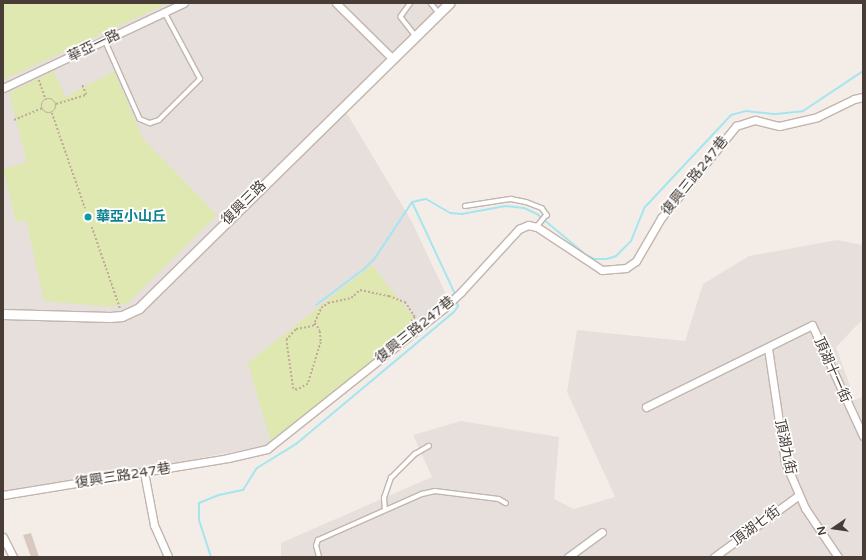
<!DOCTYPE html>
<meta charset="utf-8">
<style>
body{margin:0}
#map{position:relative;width:866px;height:560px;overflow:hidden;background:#f4ede7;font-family:"Varela Round","Noto Sans TC",sans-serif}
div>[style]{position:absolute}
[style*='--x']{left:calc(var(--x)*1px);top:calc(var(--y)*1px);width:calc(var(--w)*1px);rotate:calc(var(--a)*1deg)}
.industrial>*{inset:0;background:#e6dfdc}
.green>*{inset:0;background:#dee8b0}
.stream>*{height:2px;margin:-1px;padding:0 1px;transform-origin:1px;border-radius:1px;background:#a4e6f0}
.building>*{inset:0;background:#d8c8c0}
.path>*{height:1.5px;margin-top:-0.75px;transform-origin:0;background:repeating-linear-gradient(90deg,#c1a99b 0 2px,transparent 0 4px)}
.path>.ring{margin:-0.75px;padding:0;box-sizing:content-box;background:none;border:1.5px solid #c1a99b;border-radius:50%}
.roads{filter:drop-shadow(1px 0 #c2b5ad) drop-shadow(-1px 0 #c2b5ad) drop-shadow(0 1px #c2b5ad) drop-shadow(0 -1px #c2b5ad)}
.service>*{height:3.5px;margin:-1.75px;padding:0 1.75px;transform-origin:1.75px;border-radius:1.75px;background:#fff}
.minor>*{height:7px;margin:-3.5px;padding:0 3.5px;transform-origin:3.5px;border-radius:3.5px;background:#fff}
.tertiary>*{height:9px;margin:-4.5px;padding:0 4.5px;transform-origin:4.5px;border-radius:4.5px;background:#fff}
.dots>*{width:11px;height:11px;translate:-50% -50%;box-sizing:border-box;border:2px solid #fff;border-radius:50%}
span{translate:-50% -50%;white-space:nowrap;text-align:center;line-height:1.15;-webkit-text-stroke:3.5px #fff;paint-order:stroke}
.street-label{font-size:14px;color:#473c36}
.culture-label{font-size:14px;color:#0d838f;font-weight:700}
.left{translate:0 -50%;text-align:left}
.frame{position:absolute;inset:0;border:4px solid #473c36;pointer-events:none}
.north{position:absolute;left:814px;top:508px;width:40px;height:40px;-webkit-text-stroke:3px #fff;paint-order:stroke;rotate:257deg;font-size:11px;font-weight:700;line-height:16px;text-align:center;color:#473c36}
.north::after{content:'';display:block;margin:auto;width:14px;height:18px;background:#473c36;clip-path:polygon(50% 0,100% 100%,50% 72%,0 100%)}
</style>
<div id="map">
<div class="industrial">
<i style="clip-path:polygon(3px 3px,453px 3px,346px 112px,411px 220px,451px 305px,278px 443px,3px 497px)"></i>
<i style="clip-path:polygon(837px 240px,863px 245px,863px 319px,836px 347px,855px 400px,863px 397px,863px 557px,281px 557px,281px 543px,432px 477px,413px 435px,461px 421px,559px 437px,554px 499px,574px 509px,615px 497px,567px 392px,577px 330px,685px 341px,703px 284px,749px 256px)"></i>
</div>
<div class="green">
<i style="clip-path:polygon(3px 3px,168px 3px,3px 80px)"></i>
<i style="clip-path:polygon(54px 71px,65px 97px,114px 71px,143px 139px,217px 215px,128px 303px,111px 307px,44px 301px,26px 220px,16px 222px,3px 169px,27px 162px,9px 93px)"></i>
<i style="clip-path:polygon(372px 265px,419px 324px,271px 442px,248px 363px)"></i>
</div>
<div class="stream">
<i style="--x:412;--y:202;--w:102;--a:64.9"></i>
<i style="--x:316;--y:305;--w:60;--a:-36.9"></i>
<i style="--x:364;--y:269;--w:16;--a:-45"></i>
<i style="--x:375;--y:258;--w:67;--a:-56.5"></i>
<i style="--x:412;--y:202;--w:14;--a:-12"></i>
<i style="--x:426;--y:199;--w:28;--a:30"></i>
<i style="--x:450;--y:213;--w:12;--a:5"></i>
<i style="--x:462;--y:214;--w:44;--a:-10.5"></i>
<i style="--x:505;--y:206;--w:19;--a:6"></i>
<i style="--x:524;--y:208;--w:14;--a:25"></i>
<i style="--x:537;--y:214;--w:62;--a:39.8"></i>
<i style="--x:585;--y:254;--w:10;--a:29"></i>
<i style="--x:594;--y:259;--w:13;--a:0"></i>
<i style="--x:607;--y:259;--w:9;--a:-18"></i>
<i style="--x:616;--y:256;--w:21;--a:-45"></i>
<i style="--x:631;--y:241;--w:37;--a:-68"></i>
<i style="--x:645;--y:207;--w:126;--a:-46.9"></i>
<i style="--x:731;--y:115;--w:16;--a:-15"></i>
<i style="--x:746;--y:111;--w:30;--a:6"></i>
<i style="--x:776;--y:114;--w:27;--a:-6"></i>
<i style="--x:803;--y:111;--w:72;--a:-33.7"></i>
<i style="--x:211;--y:557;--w:38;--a:-108"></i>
<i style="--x:199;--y:521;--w:18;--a:-90"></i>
<i style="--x:199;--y:503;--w:22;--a:-22"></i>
<i style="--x:219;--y:495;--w:25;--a:-12"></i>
<i style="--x:243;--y:490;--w:26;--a:-58"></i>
<i style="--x:257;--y:468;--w:46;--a:-31.6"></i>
<i style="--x:296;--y:444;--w:206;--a:-39.9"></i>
<i style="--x:454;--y:312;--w:7;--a:-56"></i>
<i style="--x:458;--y:306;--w:7;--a:-106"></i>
</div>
<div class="building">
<i style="clip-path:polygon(31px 533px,39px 557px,31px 557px,23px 535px)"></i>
</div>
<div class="path">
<i style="--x:39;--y:80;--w:21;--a:71"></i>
<i class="ring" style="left:42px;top:99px;width:12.5px;height:12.5px"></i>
<i style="--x:56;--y:104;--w:31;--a:-17"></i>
<i style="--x:86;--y:95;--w:11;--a:-112"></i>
<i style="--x:52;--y:113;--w:101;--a:70.8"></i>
<i style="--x:14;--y:120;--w:30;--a:-23"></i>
<i style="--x:92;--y:227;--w:86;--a:70.9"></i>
<i style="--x:315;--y:323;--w:9;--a:58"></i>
<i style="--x:320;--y:331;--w:11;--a:85"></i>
<i style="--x:321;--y:342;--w:44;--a:107.2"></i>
<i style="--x:308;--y:384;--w:13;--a:151"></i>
<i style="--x:297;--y:390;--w:4;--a:-166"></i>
<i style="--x:293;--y:389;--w:49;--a:-98.1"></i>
<i style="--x:286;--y:340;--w:15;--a:-48"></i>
<i style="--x:296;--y:329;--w:17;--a:-10"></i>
<i style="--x:313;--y:326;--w:20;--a:-66"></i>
<i style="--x:321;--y:308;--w:9;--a:-36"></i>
<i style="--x:328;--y:303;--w:24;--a:-12"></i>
<i style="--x:351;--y:298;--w:12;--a:-42"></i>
<i style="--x:360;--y:290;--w:30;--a:12"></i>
<i style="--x:389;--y:296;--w:17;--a:21"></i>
<i style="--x:405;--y:302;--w:18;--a:56"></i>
<i style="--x:415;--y:317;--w:14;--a:126"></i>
</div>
<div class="roads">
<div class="service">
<i style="--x:411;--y:3;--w:17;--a:126"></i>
<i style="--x:401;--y:17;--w:23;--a:52"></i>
<i style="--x:431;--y:3;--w:13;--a:51"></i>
<i style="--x:105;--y:40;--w:86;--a:66.1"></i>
<i style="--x:140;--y:119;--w:11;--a:22"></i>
<i style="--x:150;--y:123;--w:9;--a:-18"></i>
<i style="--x:159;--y:120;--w:58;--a:-45"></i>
<i style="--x:200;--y:79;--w:76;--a:-118.2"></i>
<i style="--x:465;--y:206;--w:47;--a:-8.7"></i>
<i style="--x:511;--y:199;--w:15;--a:11"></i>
<i style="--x:526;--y:202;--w:17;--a:21"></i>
<i style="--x:542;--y:208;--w:9;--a:54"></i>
<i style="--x:547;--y:215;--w:16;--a:130"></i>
<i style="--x:385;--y:510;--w:12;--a:-95"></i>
<i style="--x:384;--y:498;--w:21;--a:-71"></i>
<i style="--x:391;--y:478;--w:34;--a:-45"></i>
<i style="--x:415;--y:454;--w:16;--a:-30"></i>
<i style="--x:319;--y:557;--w:11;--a:-105"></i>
<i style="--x:316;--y:546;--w:6;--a:-72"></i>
<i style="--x:318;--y:540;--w:114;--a:-23.9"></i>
<i style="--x:422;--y:494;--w:13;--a:-13"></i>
<i style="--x:435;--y:491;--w:64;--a:7.1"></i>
<i style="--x:499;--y:499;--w:8;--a:30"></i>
</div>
<div class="minor">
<i style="--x:336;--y:3;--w:77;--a:44.5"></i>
<i style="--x:3;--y:88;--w:200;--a:-25.2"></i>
<i style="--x:768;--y:348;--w:115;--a:81.5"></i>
<i style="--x:785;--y:462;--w:50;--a:66.5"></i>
<i style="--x:805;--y:508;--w:59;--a:56"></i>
<i style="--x:646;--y:407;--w:185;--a:-26.3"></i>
<i style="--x:812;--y:325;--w:122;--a:65.3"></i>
<i style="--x:144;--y:472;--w:54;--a:79.3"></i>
<i style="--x:154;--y:525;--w:35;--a:66"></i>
<i style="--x:3;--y:495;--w:228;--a:-9.3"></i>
<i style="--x:228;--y:458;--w:40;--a:-13"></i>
<i style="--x:267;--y:449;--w:226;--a:-38.5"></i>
<i style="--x:444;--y:308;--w:23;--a:-43"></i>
<i style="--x:461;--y:292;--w:86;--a:-47.4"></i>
<i style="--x:519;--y:229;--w:10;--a:-24"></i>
<i style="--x:528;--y:225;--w:9;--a:13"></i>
<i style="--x:537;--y:227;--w:78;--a:33.5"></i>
<i style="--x:602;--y:270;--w:24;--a:-5"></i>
<i style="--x:626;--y:268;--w:12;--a:-35"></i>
<i style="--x:636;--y:261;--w:50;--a:-59.8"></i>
<i style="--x:661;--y:218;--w:119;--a:-50.8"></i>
<i style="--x:736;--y:126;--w:20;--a:-18"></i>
<i style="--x:755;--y:120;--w:25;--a:14"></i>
<i style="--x:779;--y:126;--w:39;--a:-13"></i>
<i style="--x:817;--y:117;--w:41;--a:-25.9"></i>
<i style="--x:854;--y:99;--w:9;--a:-13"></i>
<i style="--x:3;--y:537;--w:22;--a:63"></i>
<i style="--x:568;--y:557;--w:42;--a:-36.3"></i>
<i style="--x:714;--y:557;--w:105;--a:-36.1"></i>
</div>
<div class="tertiary">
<i style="--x:3;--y:314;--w:107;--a:1.6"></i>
<i style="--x:110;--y:317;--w:12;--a:-5"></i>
<i style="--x:122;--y:316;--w:19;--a:-25"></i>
<i style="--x:139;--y:308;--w:435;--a:-44.5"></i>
</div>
</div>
<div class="dots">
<i style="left:88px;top:217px;background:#0f9aa8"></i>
</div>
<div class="street-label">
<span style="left:94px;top:46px;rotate:-26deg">華亞一路</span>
<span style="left:695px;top:176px;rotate:-51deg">復興三路247巷</span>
<span style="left:244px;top:203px;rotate:-45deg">復興三路</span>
<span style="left:415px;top:330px;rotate:-39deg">復興三路247巷</span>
<span style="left:832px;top:370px;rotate:66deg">頂湖十一街</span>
<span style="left:785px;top:447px;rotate:78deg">頂湖九街</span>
<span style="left:123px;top:476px;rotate:-9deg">復興三路247巷</span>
<span style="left:756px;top:526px;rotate:-36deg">頂湖七街</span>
</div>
<div class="culture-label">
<span class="left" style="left:96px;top:217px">華亞小山丘</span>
</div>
<div class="frame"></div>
<div class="north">N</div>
</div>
